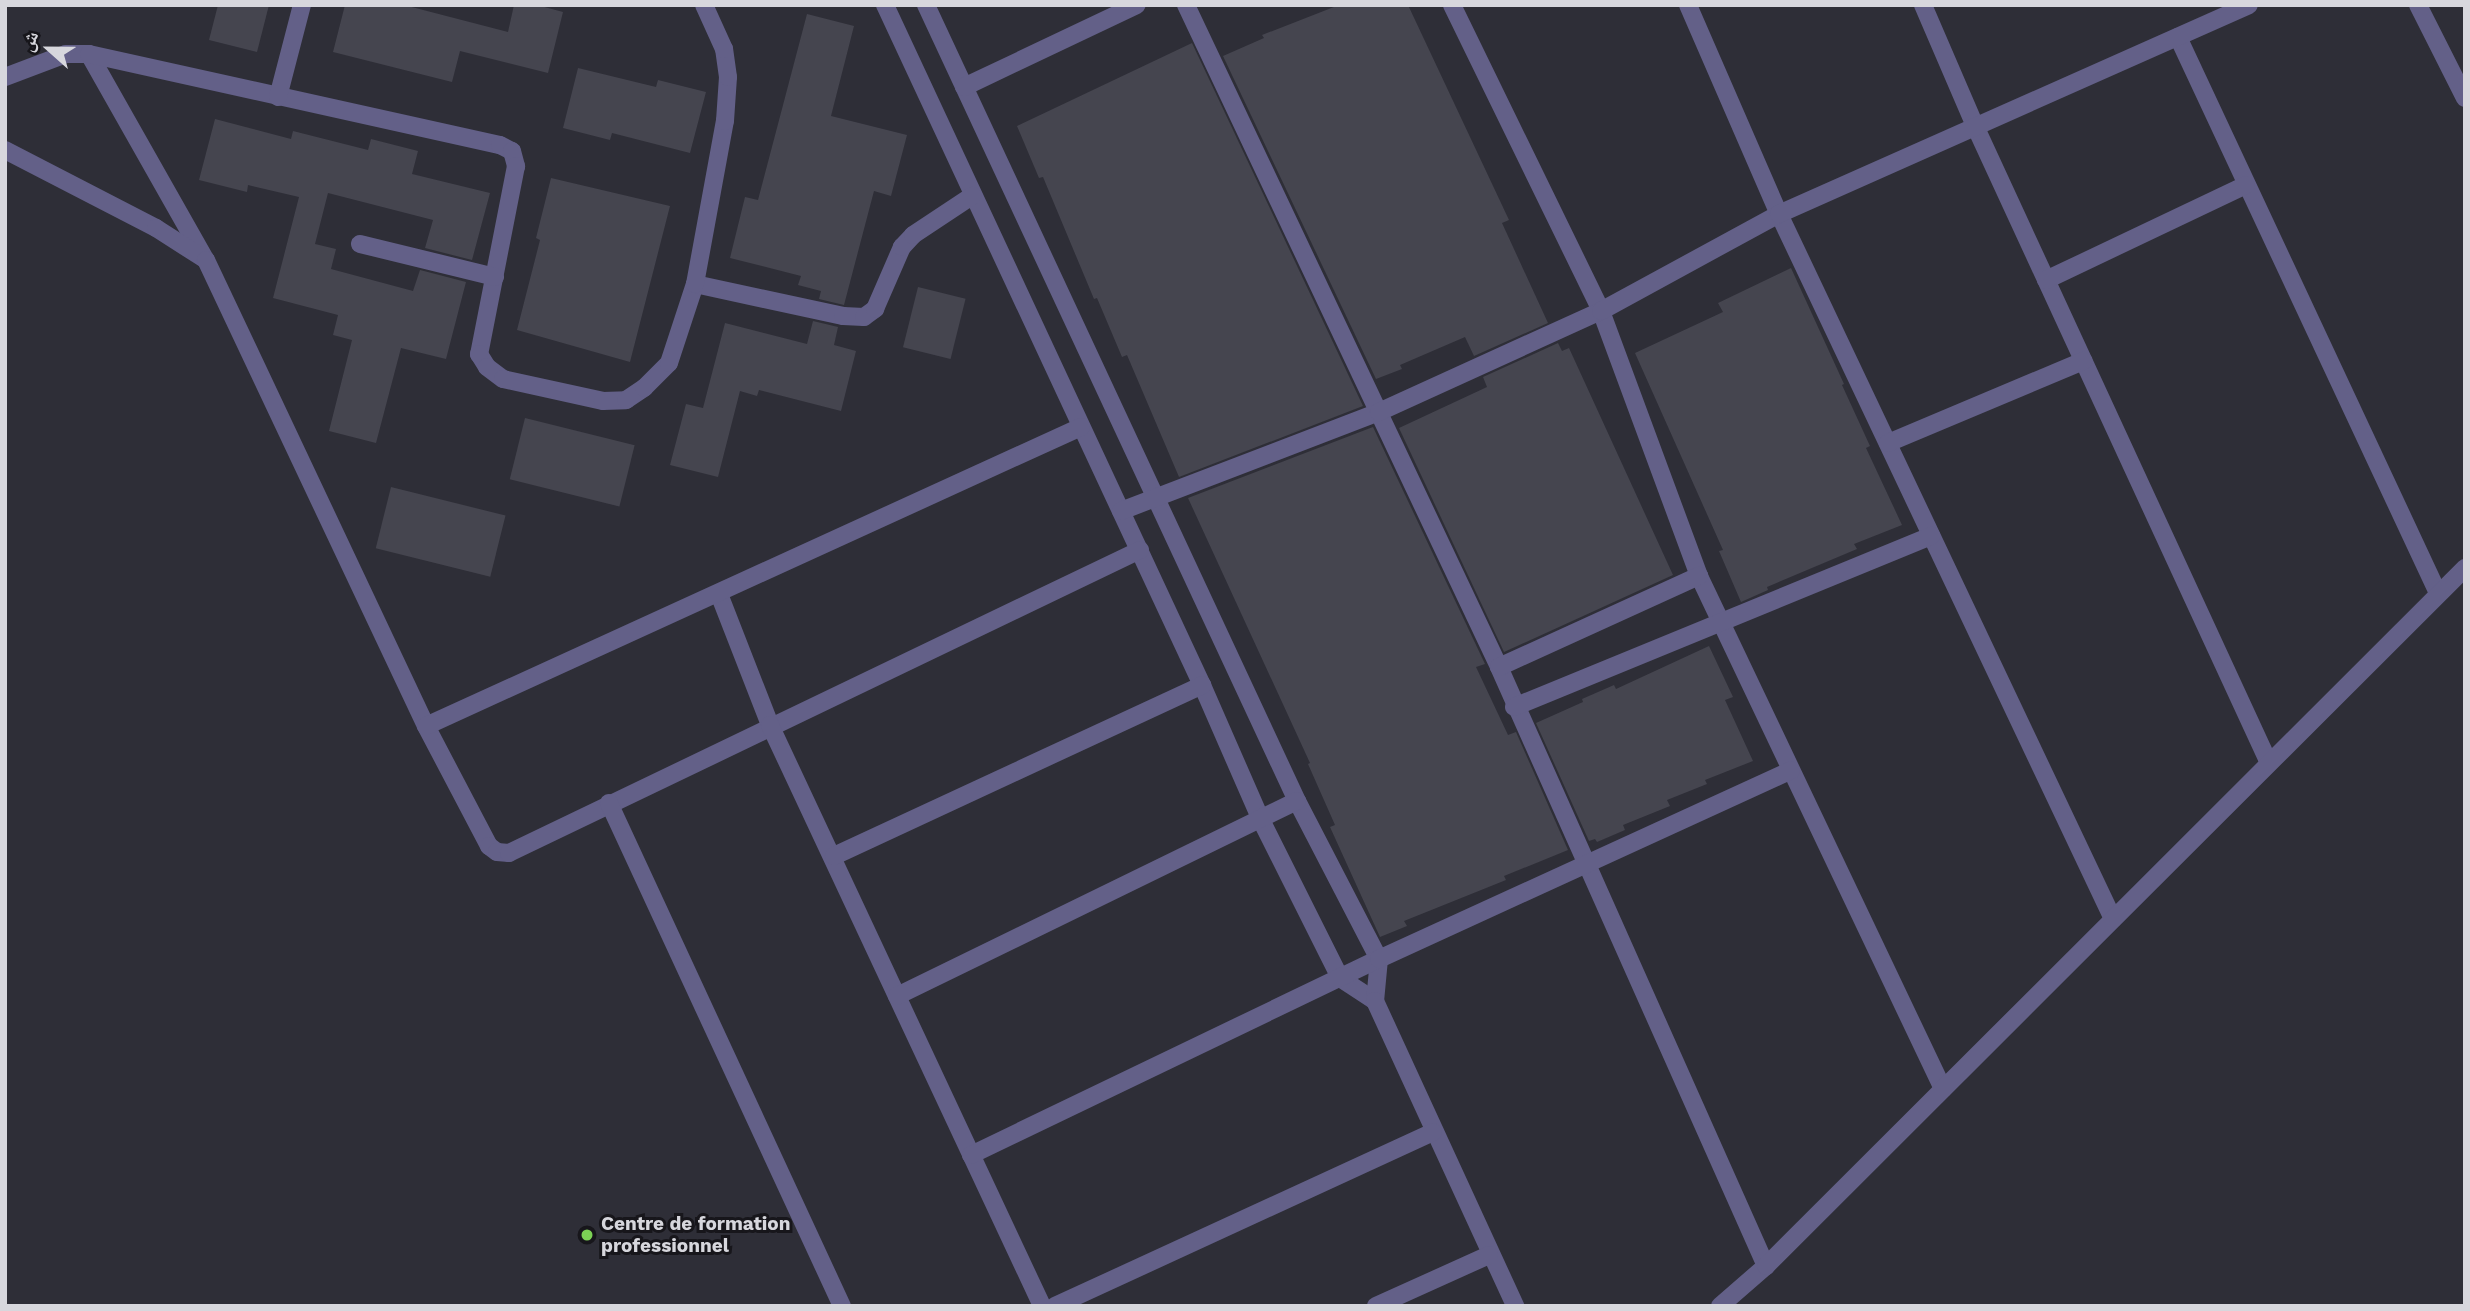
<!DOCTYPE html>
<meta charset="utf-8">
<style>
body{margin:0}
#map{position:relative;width:2470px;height:1311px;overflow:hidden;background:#2e2e37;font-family:"Work Sans","Noto Naskh Arabic",sans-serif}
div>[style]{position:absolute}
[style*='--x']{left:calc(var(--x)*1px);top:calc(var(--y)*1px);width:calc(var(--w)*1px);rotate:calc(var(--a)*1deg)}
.building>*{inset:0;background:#45454f;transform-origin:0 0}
.minor>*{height:18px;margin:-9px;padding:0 9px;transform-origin:9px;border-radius:9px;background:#636088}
.dots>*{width:19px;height:19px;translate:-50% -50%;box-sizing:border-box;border:4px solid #17161b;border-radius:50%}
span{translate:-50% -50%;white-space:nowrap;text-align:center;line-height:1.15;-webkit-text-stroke:6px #17161b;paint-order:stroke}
.poi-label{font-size:19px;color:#d7d7dd;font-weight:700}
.left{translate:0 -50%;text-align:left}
.frame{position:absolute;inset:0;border:7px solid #d7d7dd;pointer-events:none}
.north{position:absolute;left:14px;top:14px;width:70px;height:70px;-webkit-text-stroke:5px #17161b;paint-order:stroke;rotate:291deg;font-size:19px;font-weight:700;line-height:28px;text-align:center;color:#d7d7dd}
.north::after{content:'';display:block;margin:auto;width:24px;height:32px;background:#d7d7dd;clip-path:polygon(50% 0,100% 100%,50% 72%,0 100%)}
</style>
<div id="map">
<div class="building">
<i style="clip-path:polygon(218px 5px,269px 5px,257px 52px,209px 40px)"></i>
<i style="clip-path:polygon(345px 5px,404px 5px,508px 32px,514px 5px,537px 5px,563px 12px,548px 73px,460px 51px,452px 82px,333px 52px)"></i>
<i style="clip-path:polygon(1339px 5px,1408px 5px,1509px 220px,1502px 223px,1548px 323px,1474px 356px,1465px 337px,1400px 365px,1402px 369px,1376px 379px,1223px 56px,1264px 38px,1262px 35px)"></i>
<i style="clip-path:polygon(807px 14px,854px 26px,831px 116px,907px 135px,891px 196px,874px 191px,844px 305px,819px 299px,821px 291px,798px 285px,801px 276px,730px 258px,745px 197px,758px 200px)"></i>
<i style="clip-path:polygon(1192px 43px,1363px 406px,1179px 477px,1127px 355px,1122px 357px,1097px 298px,1094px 299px,1043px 177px,1039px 178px,1017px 126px)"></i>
<i style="clip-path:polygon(578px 68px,656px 87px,658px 80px,706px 92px,690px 153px,612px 133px,610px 140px,563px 128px)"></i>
<i style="clip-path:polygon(215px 119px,291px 139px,293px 131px,368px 150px,371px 139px,418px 151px,412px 174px,490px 193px,472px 260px,425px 248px,433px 220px,328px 193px,315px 244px,336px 249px,331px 269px,413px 291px,420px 270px,466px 282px,446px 359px,401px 348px,376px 443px,329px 431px,352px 340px,333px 335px,338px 315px,273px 298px,299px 197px,248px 185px,247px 192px,199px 180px)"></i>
<i style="clip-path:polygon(551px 178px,670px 206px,630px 362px,517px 330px,540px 240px,536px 238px)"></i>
<i style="clip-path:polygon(1791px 268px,1844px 384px,1842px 385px,1870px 446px,1866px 448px,1902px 525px,1854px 544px,1857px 549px,1767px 587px,1768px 590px,1741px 602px,1719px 551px,1723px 550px,1635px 353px,1723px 312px,1718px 303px)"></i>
<i style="left:918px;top:287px;width:49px;height:62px;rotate:14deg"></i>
<i style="clip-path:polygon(813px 321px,838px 327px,834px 345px,856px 351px,841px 411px,759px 390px,757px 396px,740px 391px,718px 477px,670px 465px,686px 404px,703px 408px,725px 323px,807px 344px)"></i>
<i style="clip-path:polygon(1558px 343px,1562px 351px,1569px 348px,1673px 575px,1504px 652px,1399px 428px,1487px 387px,1483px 377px)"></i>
<i style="left:525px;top:418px;width:113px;height:63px;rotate:14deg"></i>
<i style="clip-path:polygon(1373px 427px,1485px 664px,1476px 667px,1508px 735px,1516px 732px,1568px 850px,1504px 876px,1506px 880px,1404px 921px,1407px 926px,1380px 937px,1330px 827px,1335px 825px,1308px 764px,1310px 763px,1188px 498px)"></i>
<i style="left:391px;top:487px;width:118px;height:63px;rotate:14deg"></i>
<i style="clip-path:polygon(1709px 646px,1733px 697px,1725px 700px,1753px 761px,1705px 780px,1707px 784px,1667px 800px,1670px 806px,1623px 825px,1625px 830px,1597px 842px,1595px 839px,1589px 841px,1536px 723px,1583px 702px,1582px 699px,1614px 685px,1616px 689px)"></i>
</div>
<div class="minor">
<i style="--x:885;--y:5;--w:750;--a:65.01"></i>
<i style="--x:1202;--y:685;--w:147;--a:66.4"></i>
<i style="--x:1261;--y:820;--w:177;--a:63.4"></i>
<i style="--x:1340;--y:978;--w:42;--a:33.3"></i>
<i style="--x:926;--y:5;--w:878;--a:65.01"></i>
<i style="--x:1297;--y:801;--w:178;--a:62.6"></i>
<i style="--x:1379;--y:959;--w:42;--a:95.4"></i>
<i style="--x:1375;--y:1001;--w:336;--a:65.3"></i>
<i style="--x:1186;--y:5;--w:732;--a:64.69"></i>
<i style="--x:1499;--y:667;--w:656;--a:65.98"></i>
<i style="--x:1452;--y:5;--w:340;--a:64"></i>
<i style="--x:1601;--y:311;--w:283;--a:69.7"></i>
<i style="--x:1699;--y:576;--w:568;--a:64.56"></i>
<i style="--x:1688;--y:5;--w:228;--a:66.5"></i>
<i style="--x:1779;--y:214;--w:780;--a:64.65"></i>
<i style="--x:1923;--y:5;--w:134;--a:66.7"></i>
<i style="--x:1976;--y:128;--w:699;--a:65.23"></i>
<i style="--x:2418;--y:5;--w:104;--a:63.2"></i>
<i style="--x:2178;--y:37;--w:614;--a:64.94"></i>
<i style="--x:89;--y:54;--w:233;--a:60.5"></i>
<i style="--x:5;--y:77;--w:65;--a:-20.7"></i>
<i style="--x:66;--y:54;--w:23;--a:0"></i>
<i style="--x:89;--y:54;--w:421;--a:12.5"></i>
<i style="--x:500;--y:145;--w:13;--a:27"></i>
<i style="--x:512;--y:151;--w:16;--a:75"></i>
<i style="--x:516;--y:166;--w:192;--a:101.1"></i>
<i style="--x:479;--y:354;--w:15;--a:58"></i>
<i style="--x:487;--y:367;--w:20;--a:37"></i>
<i style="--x:503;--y:379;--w:102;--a:12.4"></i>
<i style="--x:603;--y:401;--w:23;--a:-2"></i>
<i style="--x:626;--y:400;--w:22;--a:-34"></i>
<i style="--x:644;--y:388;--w:35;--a:-45"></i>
<i style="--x:669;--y:363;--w:83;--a:-71.8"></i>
<i style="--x:695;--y:284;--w:151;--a:12.2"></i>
<i style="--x:843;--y:316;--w:21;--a:3"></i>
<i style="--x:864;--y:317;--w:14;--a:-36"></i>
<i style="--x:875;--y:309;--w:68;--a:-66.5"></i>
<i style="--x:902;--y:247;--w:16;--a:-47"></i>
<i style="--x:913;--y:235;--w:71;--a:-33.5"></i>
<i style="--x:964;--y:87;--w:191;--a:-25.4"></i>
<i style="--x:278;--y:97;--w:95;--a:-75.4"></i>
<i style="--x:5;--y:150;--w:170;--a:27.3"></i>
<i style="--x:156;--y:228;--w:59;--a:32.6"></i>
<i style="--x:206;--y:260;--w:515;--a:64.73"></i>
<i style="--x:426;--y:726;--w:136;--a:62.3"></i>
<i style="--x:489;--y:846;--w:10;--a:37"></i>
<i style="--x:497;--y:852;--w:12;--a:5"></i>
<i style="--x:509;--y:853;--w:700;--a:-25.65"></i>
<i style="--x:360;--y:244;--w:139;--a:13.7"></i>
<i style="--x:2046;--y:280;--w:221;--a:-25.4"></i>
<i style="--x:695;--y:284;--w:166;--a:-79.6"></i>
<i style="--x:725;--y:121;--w:44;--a:-86.1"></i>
<i style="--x:728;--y:77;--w:28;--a:-98"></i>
<i style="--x:724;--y:49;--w:48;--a:-114.4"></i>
<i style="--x:1888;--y:443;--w:212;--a:-22.8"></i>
<i style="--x:1121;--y:511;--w:276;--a:-21"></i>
<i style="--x:1379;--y:412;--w:244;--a:-24.5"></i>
<i style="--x:1601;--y:311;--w:203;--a:-28.6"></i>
<i style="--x:1779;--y:214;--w:514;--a:-23.97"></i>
<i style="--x:719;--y:594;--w:141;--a:68.7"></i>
<i style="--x:770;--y:725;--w:642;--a:64.91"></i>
<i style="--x:1499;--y:667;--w:220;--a:-24.5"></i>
<i style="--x:1514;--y:707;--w:451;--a:-22.3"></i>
<i style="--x:426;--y:726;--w:720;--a:-24.54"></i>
<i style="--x:609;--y:803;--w:554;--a:65.15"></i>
<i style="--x:834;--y:856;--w:406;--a:-24.9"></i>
<i style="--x:897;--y:996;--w:445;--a:-26"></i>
<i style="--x:971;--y:1155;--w:453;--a:-25.7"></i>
<i style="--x:1379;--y:959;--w:453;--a:-24.6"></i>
<i style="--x:1055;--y:1306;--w:416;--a:-24.7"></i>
<i style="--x:1376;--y:1306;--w:124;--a:-24.3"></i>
<i style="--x:1720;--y:1306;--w:61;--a:-41"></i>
<i style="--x:1766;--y:1266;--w:988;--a:-44.96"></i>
</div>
<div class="dots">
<i style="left:587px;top:1235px;background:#7cd155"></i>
</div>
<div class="poi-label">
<span class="left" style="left:601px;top:1235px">Centre de formation<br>professionnel</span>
</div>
<div class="frame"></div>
<div class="north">ش</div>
</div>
